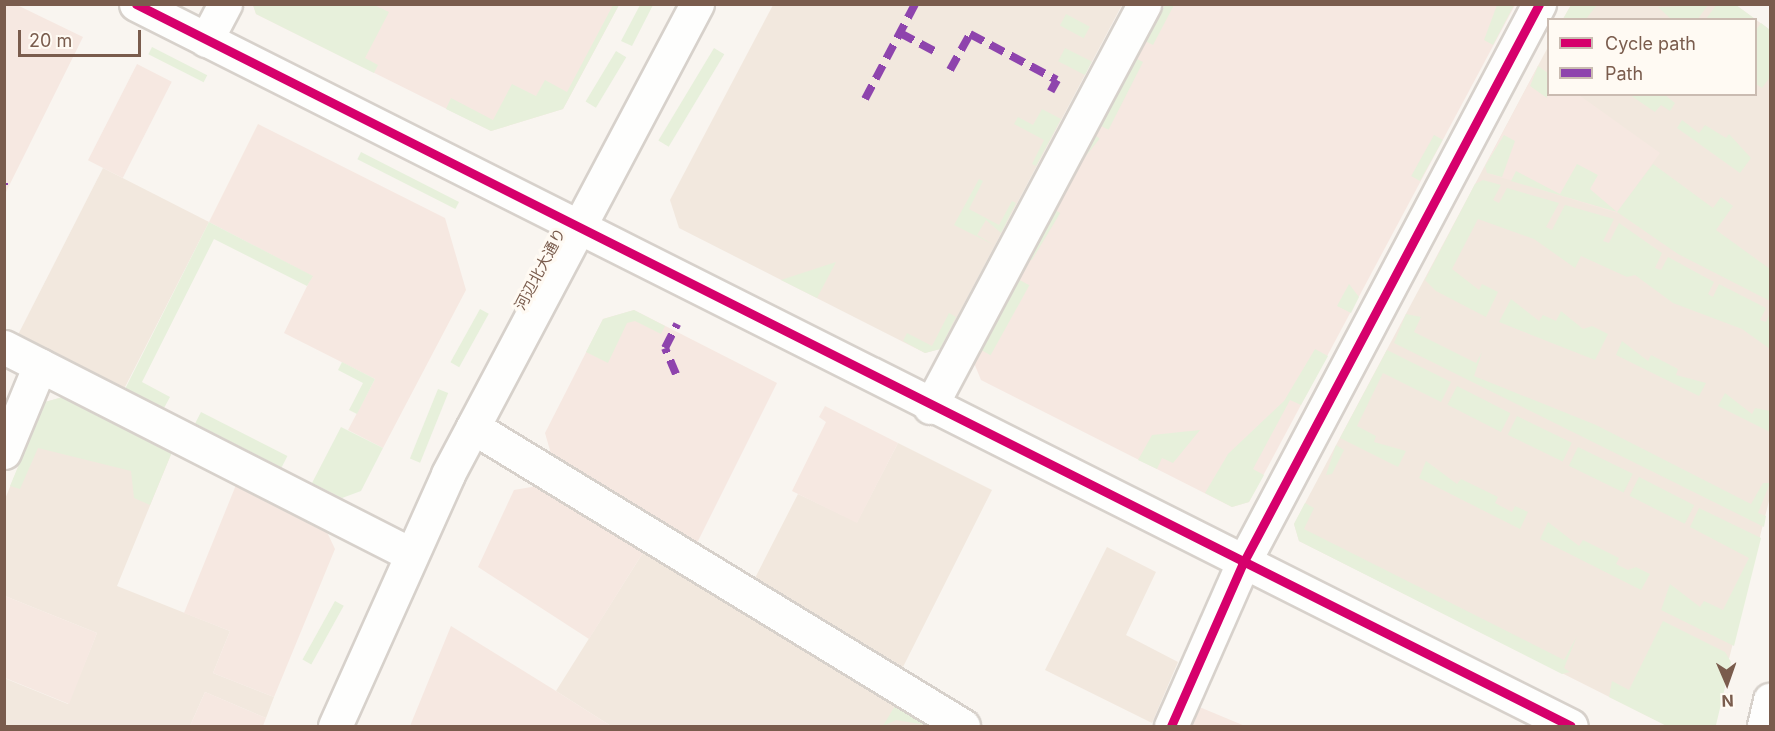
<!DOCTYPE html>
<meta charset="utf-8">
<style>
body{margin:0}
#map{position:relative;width:1775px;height:731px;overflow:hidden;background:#f9f5f0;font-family:Inter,"Noto Sans JP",sans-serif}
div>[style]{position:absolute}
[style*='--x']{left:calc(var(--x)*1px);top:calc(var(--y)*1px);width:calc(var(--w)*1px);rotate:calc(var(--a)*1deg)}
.residential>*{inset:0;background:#f2e8de;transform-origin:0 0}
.commercial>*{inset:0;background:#f6e8e1;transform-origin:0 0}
.green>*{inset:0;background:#e7f0db;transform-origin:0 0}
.roads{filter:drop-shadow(2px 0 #d7d1cb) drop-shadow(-2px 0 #d7d1cb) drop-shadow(0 2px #d7d1cb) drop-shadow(0 -2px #d7d1cb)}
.minor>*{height:33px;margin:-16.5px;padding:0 16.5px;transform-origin:16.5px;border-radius:16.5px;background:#fefefd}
.tertiary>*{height:33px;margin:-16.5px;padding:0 16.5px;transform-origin:16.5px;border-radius:16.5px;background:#fefefd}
.quiet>*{height:8px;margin-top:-4px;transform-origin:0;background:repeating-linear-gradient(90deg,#8e44ad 0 15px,transparent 0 23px)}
.cycleway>*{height:9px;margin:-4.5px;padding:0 4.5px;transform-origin:4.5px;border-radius:4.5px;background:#d6006c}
span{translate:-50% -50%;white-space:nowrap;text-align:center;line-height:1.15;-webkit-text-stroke:6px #fffaf3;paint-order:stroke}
.street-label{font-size:15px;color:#7a5c4d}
.frame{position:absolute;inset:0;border:6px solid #7a5c4d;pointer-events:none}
.legend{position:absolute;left:1547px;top:18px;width:210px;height:78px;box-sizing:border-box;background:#fffaf3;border:2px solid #cabbb1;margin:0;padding:8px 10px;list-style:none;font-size:18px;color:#7a5c4d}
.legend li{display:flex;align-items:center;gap:12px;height:30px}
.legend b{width:30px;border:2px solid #cabbb1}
.north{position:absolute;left:1697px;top:653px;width:60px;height:60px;-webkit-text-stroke:4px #fffaf3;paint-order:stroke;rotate:178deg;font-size:16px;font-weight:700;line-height:24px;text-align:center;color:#7a5c4d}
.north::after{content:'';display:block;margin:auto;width:21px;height:27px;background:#7a5c4d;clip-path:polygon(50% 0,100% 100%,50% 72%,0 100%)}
.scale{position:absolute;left:18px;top:30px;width:123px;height:27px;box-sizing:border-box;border:3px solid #7a5c4d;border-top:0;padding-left:8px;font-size:18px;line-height:21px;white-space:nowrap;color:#7a5c4d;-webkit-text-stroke:4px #fffaf3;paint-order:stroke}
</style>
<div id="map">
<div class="residential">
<i style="clip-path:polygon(773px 5px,1122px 5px,940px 349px,925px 353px,679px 228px,670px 200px)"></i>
<i style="clip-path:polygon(1571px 5px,1736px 5px,1770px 30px,1770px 497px,1712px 726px,1667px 726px,1299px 541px,1294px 524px,1548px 47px,1548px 94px,1756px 94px,1756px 20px,1563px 19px)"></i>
<i style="left:103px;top:168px;width:119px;height:187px;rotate:27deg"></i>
<i style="clip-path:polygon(63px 397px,172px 452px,117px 586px,230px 631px,213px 673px,274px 697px,266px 718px,205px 692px,190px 726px,5px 726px,4px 678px,68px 704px,97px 633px,5px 596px,5px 499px,45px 402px)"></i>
<i style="clip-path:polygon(898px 443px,992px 490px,903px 667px,755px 578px,798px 494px,857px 522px)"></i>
<i style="clip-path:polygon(1107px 547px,1156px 572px,1126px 635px,1178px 662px,1152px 723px,1045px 670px)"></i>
<i style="clip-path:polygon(644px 551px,741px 610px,932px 726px,611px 726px,556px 691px)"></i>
</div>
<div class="commercial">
<i style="clip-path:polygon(4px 5px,17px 5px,83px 37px,5px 194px)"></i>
<i style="clip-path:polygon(253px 5px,619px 5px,563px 109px,491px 131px,256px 14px)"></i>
<i style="clip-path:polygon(1165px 5px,1515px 5px,1249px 502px,1232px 507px,981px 380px,974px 363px)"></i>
<i style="left:137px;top:64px;width:39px;height:108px;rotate:27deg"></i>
<i style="clip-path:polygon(1538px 66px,1548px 73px,1548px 94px,1579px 95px,1660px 153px,1617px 213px,1487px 173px,1485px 166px)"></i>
<i style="clip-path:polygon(258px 124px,445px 218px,466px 290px,383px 448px,348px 430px,375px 379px,284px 333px,312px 276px,209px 222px)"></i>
<i style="clip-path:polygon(634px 310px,777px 383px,697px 543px,551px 454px,545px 433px,603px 319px)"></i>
<i style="clip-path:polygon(825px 406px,898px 443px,857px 523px,792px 491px,826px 422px,819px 417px)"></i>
<i style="clip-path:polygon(236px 485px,326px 530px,335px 549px,274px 697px,213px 673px,230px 631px,184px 613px)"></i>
<i style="clip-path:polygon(537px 486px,644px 551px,589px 639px,478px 567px,514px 490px)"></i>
<i style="clip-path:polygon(5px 596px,97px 633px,69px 704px,5px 678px)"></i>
<i style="clip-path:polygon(451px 626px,556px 691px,611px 726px,410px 726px)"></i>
<i style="clip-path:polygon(205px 692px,266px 718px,263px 726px,190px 726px)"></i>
<i style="clip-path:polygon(1197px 706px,1245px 726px,1188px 726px)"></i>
</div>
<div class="green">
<i style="clip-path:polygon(1717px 4px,1736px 5px,1755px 19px,1706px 19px)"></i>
<i style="clip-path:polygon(253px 5px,374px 5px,389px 12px,365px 58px,378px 65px,374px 73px,256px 14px)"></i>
<i style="clip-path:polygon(613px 5px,619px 5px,563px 109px,491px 131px,446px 109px,451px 98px,493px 120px,512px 84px,536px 96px,545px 80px,567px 92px)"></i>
<i style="clip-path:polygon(640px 5px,653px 5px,632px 46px,621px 41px)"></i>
<i style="clip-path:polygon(1165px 5px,1174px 5px,1153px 45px,1145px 41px)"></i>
<i style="clip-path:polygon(1497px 5px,1514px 5px,1493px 45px,1484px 40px)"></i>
<i style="clip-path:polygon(1571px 5px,1571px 4px,1597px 5px,1586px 19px,1563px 19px)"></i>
<i style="clip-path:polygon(1708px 5px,1697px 20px,1671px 19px,1658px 7px)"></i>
<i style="left:1066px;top:14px;width:27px;height:13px;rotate:28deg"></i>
<i style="clip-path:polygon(1761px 23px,1770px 30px,1770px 77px,1762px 88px,1756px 84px,1756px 30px)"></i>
<i style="left:152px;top:47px;width:62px;height:8px;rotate:27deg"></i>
<i style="left:714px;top:48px;width:12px;height:108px;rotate:31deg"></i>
<i style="left:1065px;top:48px;width:30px;height:15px;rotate:27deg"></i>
<i style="left:616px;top:51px;width:12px;height:59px;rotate:31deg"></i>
<i style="left:1135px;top:58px;width:9px;height:76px;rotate:27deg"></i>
<i style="clip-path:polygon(1538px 66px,1548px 73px,1547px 98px,1530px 86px)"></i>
<i style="clip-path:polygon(1630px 95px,1665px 95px,1675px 103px,1670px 111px,1661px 105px,1655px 112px)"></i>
<i style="clip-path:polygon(1042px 109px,1061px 119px,1036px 166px,1032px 164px,1044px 140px,1014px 124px,1018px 117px,1033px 125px)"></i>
<i style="clip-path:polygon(1682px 120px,1699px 133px,1705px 125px,1726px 138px,1729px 134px,1751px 158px,1740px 173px,1677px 128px)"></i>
<i style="left:1095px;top:135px;width:6px;height:38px;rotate:39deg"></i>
<i style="left:1434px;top:135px;width:10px;height:47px;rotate:29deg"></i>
<i style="clip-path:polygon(1504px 135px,1515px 141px,1502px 177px,1487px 173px,1485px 166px)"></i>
<i style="left:361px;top:152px;width:110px;height:8px;rotate:27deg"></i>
<i style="clip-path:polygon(1577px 164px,1598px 175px,1590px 189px,1617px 212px,1653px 164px,1713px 208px,1721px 197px,1733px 206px,1716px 230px,1770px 269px,1770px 301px,1678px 254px,1617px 212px,1511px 181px,1516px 171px,1560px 194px)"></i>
<i style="clip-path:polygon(979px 179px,983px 181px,969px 209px,999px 225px,1012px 201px,1016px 203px,1001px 233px,986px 220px,977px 235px,994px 245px,954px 225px)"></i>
<i style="clip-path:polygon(1483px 180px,1501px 185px,1493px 200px,1499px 203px,1507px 188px,1559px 203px,1546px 227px,1552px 230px,1565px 205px,1614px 219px,1603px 241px,1609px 243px,1619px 223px,1662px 253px,1655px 268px,1661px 270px,1668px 257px,1714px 282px,1708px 294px,1713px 297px,1719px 284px,1766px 308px,1760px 320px,1766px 322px,1770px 313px,1770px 349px,1742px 329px,1673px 303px,1635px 275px,1627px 277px,1581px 256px,1575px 268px,1534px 239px,1478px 219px,1452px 269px,1479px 290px,1482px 284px,1498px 292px,1486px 317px,1436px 291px,1425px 280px,1475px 184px)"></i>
<i style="left:1055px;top:210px;width:6px;height:55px;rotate:31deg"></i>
<i style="clip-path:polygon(209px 222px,313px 276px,307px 286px,214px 239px,142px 382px,170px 397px,164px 408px,125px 389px)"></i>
<i style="clip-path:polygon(836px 262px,817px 298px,781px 280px)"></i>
<i style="left:1018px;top:279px;width:13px;height:80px;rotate:29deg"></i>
<i style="clip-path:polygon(1349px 284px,1359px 297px,1351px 313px,1337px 306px)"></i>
<i style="clip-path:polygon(1511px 299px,1539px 321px,1543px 315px,1556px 321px,1561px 311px,1583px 329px,1592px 326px,1608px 334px,1595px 360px,1499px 322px)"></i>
<i style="left:480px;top:309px;width:10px;height:61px;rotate:29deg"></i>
<i style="clip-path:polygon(634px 310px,665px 326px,661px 334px,635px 321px,627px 323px,608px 363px,586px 352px,603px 319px)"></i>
<i style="clip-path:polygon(949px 313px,956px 317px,940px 349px,925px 353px,903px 341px,907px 333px,932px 346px)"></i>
<i style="clip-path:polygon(1406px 314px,1421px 317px,1414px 332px,1476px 363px,1482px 352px,1474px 376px,1596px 425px,1751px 504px,1763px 483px,1770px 483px,1758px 513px,1766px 516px,1764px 527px,1394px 343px)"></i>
<i style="clip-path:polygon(1622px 341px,1648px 361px,1651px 355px,1678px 369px,1676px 375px,1706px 383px,1699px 396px,1616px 355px)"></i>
<i style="clip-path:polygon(1315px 349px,1328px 356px,1301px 405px,1290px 400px,1253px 469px,1264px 475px,1249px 502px,1232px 507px,1205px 493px,1228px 454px,1284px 401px)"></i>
<i style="clip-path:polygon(1387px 350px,1451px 382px,1441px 402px,1383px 373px,1357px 426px,1376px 436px,1374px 442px,1406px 451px,1398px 467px,1340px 438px)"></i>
<i style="clip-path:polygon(342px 362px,375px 379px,357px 414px,349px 410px,363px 383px,338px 370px)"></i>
<i style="left:1457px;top:386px;width:60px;height:21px;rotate:27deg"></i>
<i style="left:438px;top:389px;width:11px;height:75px;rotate:22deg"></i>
<i style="clip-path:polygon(1725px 393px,1752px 414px,1755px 408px,1770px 411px,1770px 432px,1718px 406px)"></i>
<i style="clip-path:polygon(63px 397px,172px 452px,150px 505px,134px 498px,131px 471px,38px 448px,20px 489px,10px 486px,45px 402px)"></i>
<i style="left:201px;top:412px;width:97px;height:13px;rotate:27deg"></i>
<i style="left:1517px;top:416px;width:61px;height:21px;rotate:26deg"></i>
<i style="clip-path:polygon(341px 427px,383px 448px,361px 491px,342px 498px,312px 483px)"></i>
<i style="clip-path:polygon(1200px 430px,1173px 463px,1162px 458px,1157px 469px,1138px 460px,1152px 435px)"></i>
<i style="clip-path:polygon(1336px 445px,1344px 450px,1332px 474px,1326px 475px)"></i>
<i style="left:1578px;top:447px;width:61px;height:21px;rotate:26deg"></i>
<i style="clip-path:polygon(1426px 461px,1457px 484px,1461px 479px,1498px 497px,1495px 503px,1512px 512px,1515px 506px,1528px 512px,1520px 529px,1419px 478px)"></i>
<i style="left:1639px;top:477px;width:62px;height:21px;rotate:27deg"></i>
<i style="clip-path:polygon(1305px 503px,1314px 508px,1304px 529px,1564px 660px,1577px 636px,1564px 668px,1570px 672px,1562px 674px,1299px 541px,1294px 524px)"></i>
<i style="clip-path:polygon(1699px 508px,1761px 538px,1734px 646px,1661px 610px,1670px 584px,1700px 607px,1704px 601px,1723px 610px,1749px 558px,1690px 527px)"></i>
<i style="clip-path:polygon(1548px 522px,1579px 546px,1583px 540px,1619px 558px,1616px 564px,1628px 570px,1636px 567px,1650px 574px,1641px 590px,1540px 539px)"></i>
<i style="left:335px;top:601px;width:10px;height:67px;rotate:29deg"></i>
<i style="clip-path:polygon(1663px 621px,1725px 652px,1731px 662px,1716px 725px,1667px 726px,1609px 697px,1612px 681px,1629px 690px)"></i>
<i style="clip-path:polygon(896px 704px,932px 726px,896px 720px,883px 726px)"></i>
</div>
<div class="roads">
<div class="minor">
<i style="--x:206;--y:40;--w:41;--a:-62.2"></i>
<i style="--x:4;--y:347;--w:454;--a:27"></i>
<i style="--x:930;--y:407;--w:456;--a:-62"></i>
<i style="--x:473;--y:427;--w:574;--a:31.39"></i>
<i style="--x:4;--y:452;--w:94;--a:-67.5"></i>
<i style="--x:1171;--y:726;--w:176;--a:-66.2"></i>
<i style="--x:1242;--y:565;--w:635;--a:-62.1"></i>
</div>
<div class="tertiary">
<i style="--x:136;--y:4;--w:1606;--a:26.71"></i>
<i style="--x:335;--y:726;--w:276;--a:-65.8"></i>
<i style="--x:448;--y:474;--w:532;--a:-62.09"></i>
<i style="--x:1764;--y:726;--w:27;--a:-77"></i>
</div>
</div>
<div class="quiet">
<i style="--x:900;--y:33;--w:41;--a:27.8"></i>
<i style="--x:950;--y:70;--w:41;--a:-60.9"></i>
<i style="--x:970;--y:34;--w:98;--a:27.9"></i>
<i style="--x:1057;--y:80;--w:13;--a:119"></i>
<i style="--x:865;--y:99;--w:107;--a:-62.2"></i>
<i style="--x:4;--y:183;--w:2;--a:90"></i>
<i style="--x:676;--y:374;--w:28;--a:-113"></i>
<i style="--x:665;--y:348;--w:27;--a:-63"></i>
</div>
<div class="cycleway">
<i style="--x:136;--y:4;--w:1606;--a:26.71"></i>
<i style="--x:1171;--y:726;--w:176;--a:-66.2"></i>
<i style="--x:1242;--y:565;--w:635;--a:-62.1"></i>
</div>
<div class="street-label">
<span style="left:540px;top:269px;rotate:-62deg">河辺北大通り</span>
</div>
<div class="frame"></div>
<ul class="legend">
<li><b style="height:8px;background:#d6006c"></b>Cycle path</li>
<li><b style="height:8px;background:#8e44ad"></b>Path</li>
</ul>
<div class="north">N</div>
<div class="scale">20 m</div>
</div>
